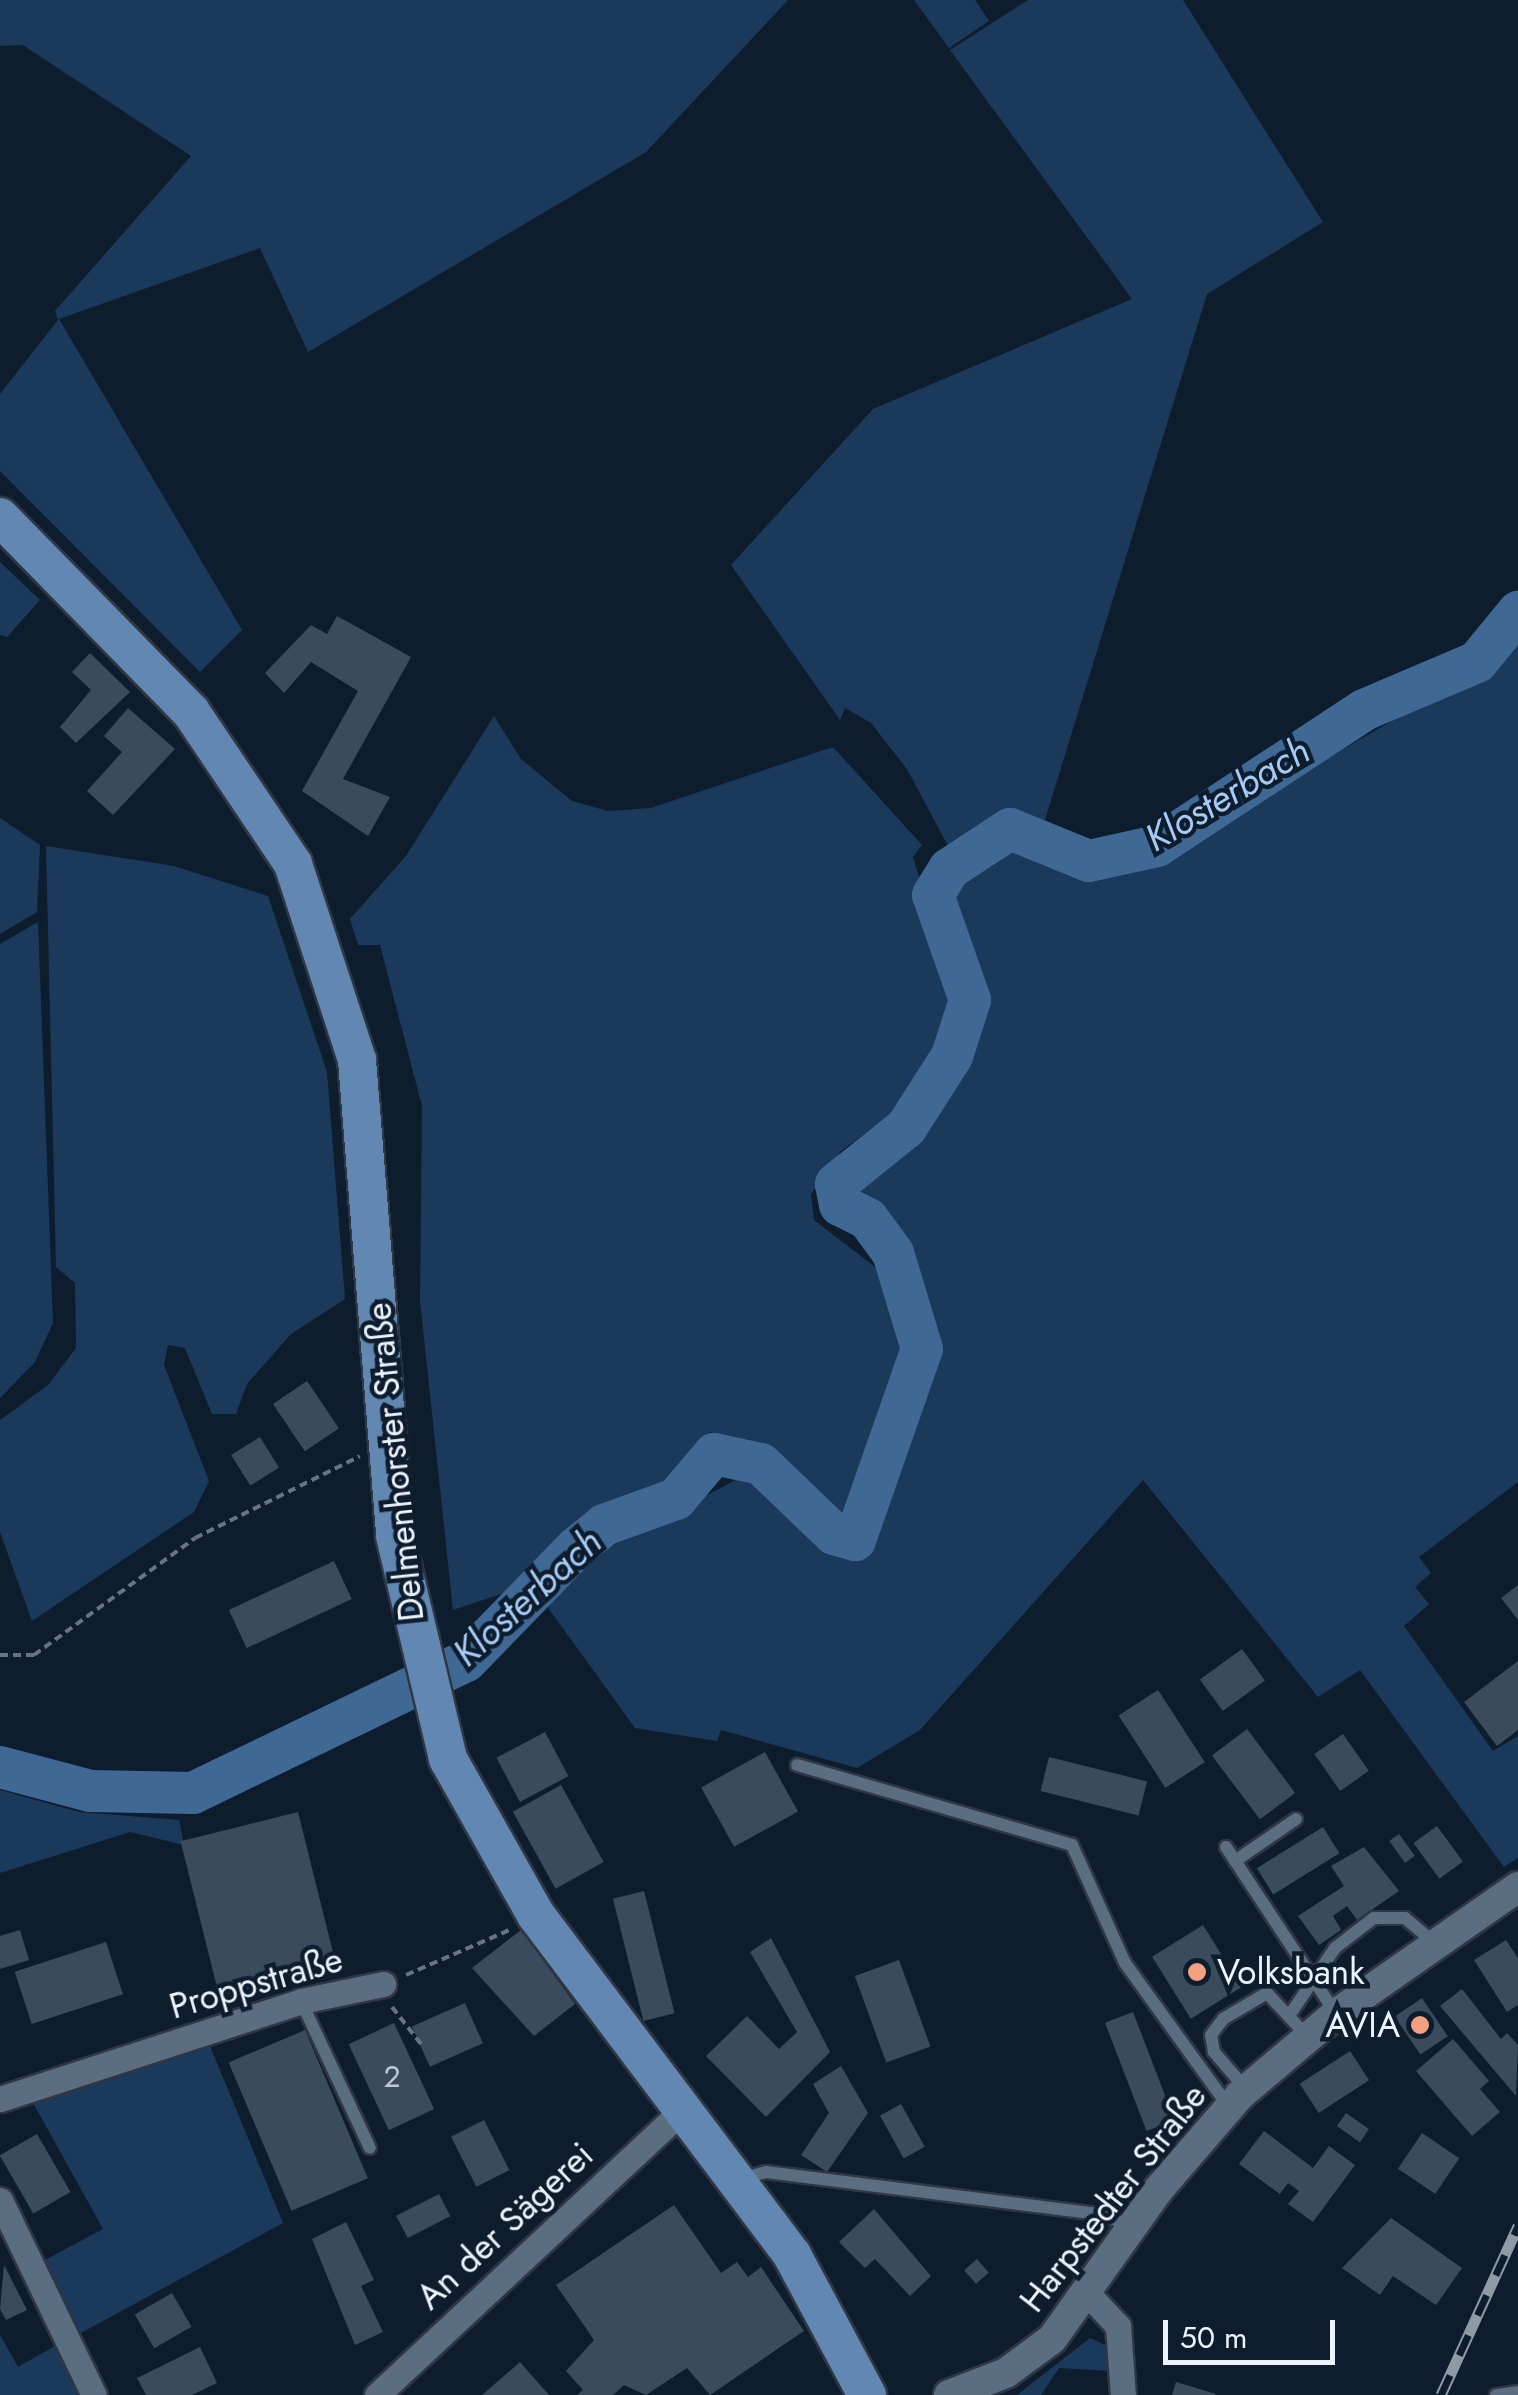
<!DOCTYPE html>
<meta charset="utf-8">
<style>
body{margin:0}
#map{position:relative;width:1518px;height:2395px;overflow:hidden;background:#0e1d2e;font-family:Jost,sans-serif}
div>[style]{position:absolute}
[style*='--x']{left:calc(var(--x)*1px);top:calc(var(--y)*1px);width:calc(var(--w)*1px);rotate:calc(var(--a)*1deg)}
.green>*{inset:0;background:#1b395a}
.river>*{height:42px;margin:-21px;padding:0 21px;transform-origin:21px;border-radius:21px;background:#3f6895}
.building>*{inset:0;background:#3a4b5e;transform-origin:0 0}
.path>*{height:4px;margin-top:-2px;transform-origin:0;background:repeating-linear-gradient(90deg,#687482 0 8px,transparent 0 13px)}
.roads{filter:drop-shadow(2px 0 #2f3644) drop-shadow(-2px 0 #2f3644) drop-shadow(0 2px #2f3644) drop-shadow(0 -2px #2f3644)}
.service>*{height:12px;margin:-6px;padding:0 6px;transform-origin:6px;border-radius:6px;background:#5b6d81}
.minor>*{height:25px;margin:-12.5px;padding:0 12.5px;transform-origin:12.5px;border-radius:12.5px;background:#5b6d81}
.tertiary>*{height:30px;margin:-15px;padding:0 15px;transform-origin:15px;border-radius:15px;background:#5b6d81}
.primary>*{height:38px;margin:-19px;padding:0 19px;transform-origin:19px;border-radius:19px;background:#6187b2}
.rail>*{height:11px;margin-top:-5.5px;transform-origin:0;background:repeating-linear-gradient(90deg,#0e1d2e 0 22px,#8f9aa7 0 44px);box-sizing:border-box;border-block:2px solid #8f9aa7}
.dots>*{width:28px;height:28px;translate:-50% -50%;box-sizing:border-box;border:5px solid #0e1d2e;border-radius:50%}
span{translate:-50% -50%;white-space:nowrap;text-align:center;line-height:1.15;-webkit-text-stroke:9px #0e1d2e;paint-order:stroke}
.number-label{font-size:30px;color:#bfc9d5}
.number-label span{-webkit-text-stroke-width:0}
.street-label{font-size:35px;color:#ebf3fd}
.poi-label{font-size:35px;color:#ebf3fd}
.left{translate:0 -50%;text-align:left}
.right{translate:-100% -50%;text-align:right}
.water-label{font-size:38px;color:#a6caf3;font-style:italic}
.scale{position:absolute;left:1163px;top:2320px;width:172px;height:45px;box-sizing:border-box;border:5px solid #ebf3fd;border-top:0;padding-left:12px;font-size:30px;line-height:35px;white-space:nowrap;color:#ebf3fd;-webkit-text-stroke:8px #0e1d2e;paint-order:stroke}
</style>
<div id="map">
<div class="green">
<i style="clip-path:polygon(0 0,788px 0,646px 152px,308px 352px,260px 248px,59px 319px,242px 630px,200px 672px,0 471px,0 394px,58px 320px,55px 311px,191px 156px,23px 45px,0 46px)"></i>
<i style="clip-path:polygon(914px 0,975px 0,989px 21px,949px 48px)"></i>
<i style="clip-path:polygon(1028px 0,1183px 0,1323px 222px,1207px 294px,1044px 823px,995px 819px,948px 846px,907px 769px,871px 723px,845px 708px,840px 720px,731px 565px,873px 409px,1132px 299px,950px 50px)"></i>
<i style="clip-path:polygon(0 562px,40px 600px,7px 637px,0 635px)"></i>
<i style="clip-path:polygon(1518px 622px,1518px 1482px,1419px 1557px,1431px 1573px,1415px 1587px,1429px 1604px,1404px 1626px,1493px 1751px,1518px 1736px,1518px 1858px,1504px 1867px,1360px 1670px,1318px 1697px,1143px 1480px,920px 1730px,857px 1768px,721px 1730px,717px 1741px,635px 1728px,541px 1598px,565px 1571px,743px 1476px,817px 1540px,848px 1553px,869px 1539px,931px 1368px,897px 1233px,856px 1207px,855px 1188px,907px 1142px,976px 1007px,942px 909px,950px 880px,1008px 839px,1090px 869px,1157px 856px,1479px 671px)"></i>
<i style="clip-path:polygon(494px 716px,521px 759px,572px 801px,608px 811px,651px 808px,833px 747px,922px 845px,913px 857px,952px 986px,937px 1046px,906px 1104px,841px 1151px,811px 1194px,814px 1220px,875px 1267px,902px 1346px,855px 1517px,842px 1518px,791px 1464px,710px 1432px,662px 1485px,593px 1510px,513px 1590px,453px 1610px,420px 1301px,422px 1106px,380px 945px,358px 945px,350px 919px,406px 856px)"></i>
<i style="clip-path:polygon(0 818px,40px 845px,37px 912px,0 934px)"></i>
<i style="clip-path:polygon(46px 846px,174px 866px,268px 896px,327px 1072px,345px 1299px,291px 1334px,247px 1384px,236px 1414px,212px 1414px,185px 1348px,168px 1345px,164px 1365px,209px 1481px,194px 1512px,32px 1621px,0 1532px,0 1420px,48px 1385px,76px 1348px,75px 1283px,56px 1267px)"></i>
<i style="clip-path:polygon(38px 922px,53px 1323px,35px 1362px,0 1398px,0 944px)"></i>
<i style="clip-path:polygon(0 1790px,79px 1812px,179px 1820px,184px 1845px,130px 1832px,0 1873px)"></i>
<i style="clip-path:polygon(210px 2046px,283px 2223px,81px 2333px,45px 2260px,103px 2229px,32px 2101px)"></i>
<i style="clip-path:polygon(0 2335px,18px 2367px,55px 2346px,83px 2395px,0 2395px)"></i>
<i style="clip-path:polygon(1090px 2338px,1105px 2345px,1112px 2371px,1059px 2368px,1041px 2395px,1017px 2395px)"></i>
</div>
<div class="river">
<i style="--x:0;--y:1767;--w:93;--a:14.9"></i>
<i style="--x:90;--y:1791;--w:103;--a:1.1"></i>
<i style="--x:193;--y:1793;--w:303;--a:-25.8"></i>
<i style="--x:466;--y:1661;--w:158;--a:-45.8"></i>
<i style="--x:576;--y:1548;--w:36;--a:-39"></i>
<i style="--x:604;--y:1525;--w:77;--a:-19.9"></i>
<i style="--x:676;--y:1499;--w:59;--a:-49.8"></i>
<i style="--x:714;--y:1454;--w:48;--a:12"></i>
<i style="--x:761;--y:1464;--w:101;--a:43.8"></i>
<i style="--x:834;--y:1534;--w:22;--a:16"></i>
<i style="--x:855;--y:1540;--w:202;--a:-70.7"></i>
<i style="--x:922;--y:1349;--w:100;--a:-106.8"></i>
<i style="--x:893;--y:1253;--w:42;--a:-126.3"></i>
<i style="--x:868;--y:1219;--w:31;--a:-153"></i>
<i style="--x:840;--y:1205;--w:21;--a:-101"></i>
<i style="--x:836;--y:1184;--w:90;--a:-38.7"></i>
<i style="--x:906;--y:1128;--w:85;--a:-57.4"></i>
<i style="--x:952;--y:1056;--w:59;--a:-72.2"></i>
<i style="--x:970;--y:1000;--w:111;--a:-109.4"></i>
<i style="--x:933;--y:895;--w:31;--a:-58"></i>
<i style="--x:949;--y:869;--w:73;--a:-33.3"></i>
<i style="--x:1010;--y:829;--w:85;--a:22.1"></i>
<i style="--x:1089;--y:861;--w:70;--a:-12.4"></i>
<i style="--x:1157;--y:846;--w:248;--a:-33.3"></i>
<i style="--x:1364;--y:710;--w:123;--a:-23"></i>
<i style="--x:1477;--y:662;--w:65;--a:-50.6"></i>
</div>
<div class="building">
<i style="clip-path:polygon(337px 616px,411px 657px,343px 779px,390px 797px,368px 836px,302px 791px,358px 691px,311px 662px,284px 693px,265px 673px,311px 625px,327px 634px)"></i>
<i style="clip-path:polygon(90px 653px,130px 692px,76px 743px,60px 727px,91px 690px,72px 672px)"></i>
<i style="clip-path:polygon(128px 708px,175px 749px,113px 815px,87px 791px,122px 752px,104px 736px)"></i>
<i style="left:307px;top:1381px;width:57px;height:41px;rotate:56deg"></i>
<i style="left:260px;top:1437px;width:36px;height:34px;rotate:58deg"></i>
<i style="left:334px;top:1561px;width:42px;height:116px;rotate:65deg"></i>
<i style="clip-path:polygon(1518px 1585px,1518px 1620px,1501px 1598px)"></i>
<i style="left:1242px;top:1649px;width:39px;height:52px;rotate:54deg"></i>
<i style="clip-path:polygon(1518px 1661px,1518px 1730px,1497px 1746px,1464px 1702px)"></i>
<i style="left:1158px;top:1690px;width:86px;height:47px;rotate:57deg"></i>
<i style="left:1247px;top:1729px;width:80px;height:44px;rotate:53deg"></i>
<i style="left:545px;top:1732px;width:50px;height:55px;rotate:62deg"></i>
<i style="left:1343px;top:1734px;width:45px;height:35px;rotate:55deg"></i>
<i style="left:765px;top:1752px;width:68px;height:73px;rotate:61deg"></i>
<i style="left:1049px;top:1757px;width:101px;height:35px;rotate:14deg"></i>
<i style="left:561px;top:1785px;width:88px;height:55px;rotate:61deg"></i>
<i style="left:298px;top:1812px;width:160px;height:121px;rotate:76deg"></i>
<i style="left:1437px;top:1826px;width:44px;height:29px;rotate:54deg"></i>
<i style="left:1323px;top:1827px;width:31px;height:78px;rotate:58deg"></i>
<i style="left:1399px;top:1834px;width:27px;height:12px;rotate:54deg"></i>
<i style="clip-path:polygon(1364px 1847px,1399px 1891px,1357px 1920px,1347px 1906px,1333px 1916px,1341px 1930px,1319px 1945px,1298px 1916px,1344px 1886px,1331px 1866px)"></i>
<i style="left:644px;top:1891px;width:126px;height:32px;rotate:76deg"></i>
<i style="left:1203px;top:1925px;width:73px;height:60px;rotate:58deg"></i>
<i style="clip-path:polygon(20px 1930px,29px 1960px,0 1969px,0 1936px)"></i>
<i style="clip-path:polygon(521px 1930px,575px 2004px,534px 2036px,472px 1968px)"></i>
<i style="clip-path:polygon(771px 1938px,830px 2052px,766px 2117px,706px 2056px,747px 2016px,779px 2049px,797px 2032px,750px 1952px)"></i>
<i style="clip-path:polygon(1506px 1940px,1518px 1958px,1518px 2005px,1507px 2012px,1474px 1960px)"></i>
<i style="left:106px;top:1942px;width:55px;height:96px;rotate:72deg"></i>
<i style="left:899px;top:1960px;width:92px;height:47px;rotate:70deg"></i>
<i style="clip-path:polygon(1462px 1989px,1501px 2039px,1507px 2033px,1518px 2045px,1516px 2096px,1440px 2006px)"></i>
<i style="left:1422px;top:1998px;width:46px;height:33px;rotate:56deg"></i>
<i style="left:465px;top:2003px;width:44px;height:58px;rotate:66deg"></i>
<i style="left:1133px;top:2012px;width:116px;height:30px;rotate:69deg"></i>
<i style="left:394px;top:2023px;width:95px;height:50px;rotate:65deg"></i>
<i style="left:305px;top:2030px;width:161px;height:83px;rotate:67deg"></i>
<i style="clip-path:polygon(1453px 2039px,1489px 2081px,1480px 2089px,1500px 2112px,1472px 2136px,1416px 2071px)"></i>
<i style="left:1350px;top:2051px;width:35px;height:60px;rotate:57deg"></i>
<i style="clip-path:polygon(841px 2066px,868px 2113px,827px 2172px,801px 2155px,829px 2113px,813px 2084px)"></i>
<i style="left:901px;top:2104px;width:49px;height:24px;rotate:61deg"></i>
<i style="left:1346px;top:2113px;width:28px;height:16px;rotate:35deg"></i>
<i style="left:484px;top:2120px;width:56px;height:37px;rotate:63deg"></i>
<i style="clip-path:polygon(1264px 2131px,1313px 2168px,1329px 2146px,1355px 2165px,1313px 2222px,1288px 2204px,1299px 2191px,1288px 2183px,1280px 2194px,1239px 2164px)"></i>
<i style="left:1422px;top:2133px;width:45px;height:43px;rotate:34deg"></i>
<i style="left:37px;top:2134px;width:67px;height:43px;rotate:60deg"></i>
<i style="left:439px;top:2194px;width:25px;height:48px;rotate:63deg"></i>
<i style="clip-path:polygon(674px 2205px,721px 2273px,737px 2262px,748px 2277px,761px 2267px,804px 2331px,710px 2395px,687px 2368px,646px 2395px,624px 2385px,613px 2395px,577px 2395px,583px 2390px,566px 2371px,594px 2340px,556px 2285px)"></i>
<i style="clip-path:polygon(874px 2209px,931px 2276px,910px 2296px,875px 2259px,865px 2268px,839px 2242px)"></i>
<i style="clip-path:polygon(1391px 2218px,1462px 2268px,1436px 2305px,1393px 2276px,1380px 2295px,1342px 2268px)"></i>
<i style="clip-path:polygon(346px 2222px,374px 2280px,361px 2286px,383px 2332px,355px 2345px,312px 2239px)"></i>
<i style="left:977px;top:2259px;width:18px;height:17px;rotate:49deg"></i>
<i style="clip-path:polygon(4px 2265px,27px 2310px,6px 2320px,0 2309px)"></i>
<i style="left:172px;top:2293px;width:39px;height:43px;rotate:60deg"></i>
<i style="clip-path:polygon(200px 2347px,217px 2383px,192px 2395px,146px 2395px,137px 2378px)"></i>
<i style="clip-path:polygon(520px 2362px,549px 2395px,482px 2395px)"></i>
<i style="clip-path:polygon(1176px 2382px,1216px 2394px,1215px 2395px,1172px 2395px)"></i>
</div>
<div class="path">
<i style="--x:0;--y:1655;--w:34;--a:0"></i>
<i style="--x:34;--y:1655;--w:199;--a:-36"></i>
<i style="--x:195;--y:1538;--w:184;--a:-26.4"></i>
<i style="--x:406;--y:1975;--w:116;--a:-23.5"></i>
<i style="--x:392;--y:2007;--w:47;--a:51.9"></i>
</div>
<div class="roads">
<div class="service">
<i style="--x:797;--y:1765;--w:286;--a:16.2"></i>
<i style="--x:1072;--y:1845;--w:129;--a:65.8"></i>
<i style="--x:1125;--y:1963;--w:178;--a:54.2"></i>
<i style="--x:1226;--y:1847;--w:200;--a:56.6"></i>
<i style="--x:1235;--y:1861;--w:74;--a:-34.5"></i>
<i style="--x:301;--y:2001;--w:162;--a:64.9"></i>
<i style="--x:1289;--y:2016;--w:82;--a:-55.9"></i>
<i style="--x:1335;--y:1948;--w:49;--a:-37.6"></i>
<i style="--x:1374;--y:1918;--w:31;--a:0"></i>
<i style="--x:1405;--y:1918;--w:39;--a:40"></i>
<i style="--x:1245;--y:2088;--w:48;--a:-130.7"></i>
<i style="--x:1214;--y:2052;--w:17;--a:-100"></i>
<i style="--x:1211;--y:2035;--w:20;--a:-53"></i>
<i style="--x:1223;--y:2019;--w:51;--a:-30.6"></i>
<i style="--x:1267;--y:1993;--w:59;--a:47.1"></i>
<i style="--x:740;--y:2179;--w:27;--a:-15"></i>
<i style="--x:766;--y:2172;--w:337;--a:7.2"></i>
<i style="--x:1100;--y:2214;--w:33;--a:21"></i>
<i style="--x:1496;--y:2395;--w:22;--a:-8"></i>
</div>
<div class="minor">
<i style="--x:0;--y:2099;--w:317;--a:-18"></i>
<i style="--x:301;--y:2001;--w:84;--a:-11.7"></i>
<i style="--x:0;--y:2200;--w:216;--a:64.3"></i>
<i style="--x:1086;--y:2292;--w:47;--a:46.7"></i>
<i style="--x:1118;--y:2326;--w:69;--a:85.9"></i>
<i style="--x:377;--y:2395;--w:418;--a:-43"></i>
</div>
<div class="tertiary">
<i style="--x:949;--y:2395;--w:61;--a:-21.1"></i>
<i style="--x:1006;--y:2373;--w:57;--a:-36.5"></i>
<i style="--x:1052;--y:2339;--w:184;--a:-54.5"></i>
<i style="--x:1159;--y:2189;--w:124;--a:-49.2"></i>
<i style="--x:1240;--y:2095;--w:126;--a:-40.2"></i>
<i style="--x:1336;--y:2014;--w:222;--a:-34.9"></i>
</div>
<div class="primary">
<i style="--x:0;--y:517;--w:273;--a:45.6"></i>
<i style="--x:191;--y:712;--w:183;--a:56.1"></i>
<i style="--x:293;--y:864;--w:206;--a:71.9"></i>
<i style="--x:357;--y:1060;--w:478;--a:85.4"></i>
<i style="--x:395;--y:1536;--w:229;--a:76.6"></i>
<i style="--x:448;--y:1759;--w:179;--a:60.6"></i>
<i style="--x:536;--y:1915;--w:426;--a:53"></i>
<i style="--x:792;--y:2255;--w:159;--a:61.8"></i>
</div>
</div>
<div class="rail">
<i style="--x:1441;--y:2395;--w:186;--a:-65.5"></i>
</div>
<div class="dots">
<i style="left:1197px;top:1972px;background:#f2a080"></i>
<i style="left:1420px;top:2025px;background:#f2a080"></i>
</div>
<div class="number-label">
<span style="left:392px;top:2077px">2</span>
</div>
<div class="street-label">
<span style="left:395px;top:1462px;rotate:-96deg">Delmenhorster Straße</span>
<span style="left:256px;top:1983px;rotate:-16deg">Proppstraße</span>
<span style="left:1113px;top:2198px;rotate:-52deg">Harpstedter Straße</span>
<span style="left:505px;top:2226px;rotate:-43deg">An der Sägerei</span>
</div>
<div class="poi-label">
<span class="left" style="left:1217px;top:1972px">Volksbank</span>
<span class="right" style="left:1400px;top:2025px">AVIA</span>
</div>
<div class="water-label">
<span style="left:1227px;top:794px;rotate:-31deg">Klosterbach</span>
<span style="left:527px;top:1597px;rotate:-42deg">Klosterbach</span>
</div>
<div class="scale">50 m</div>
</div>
